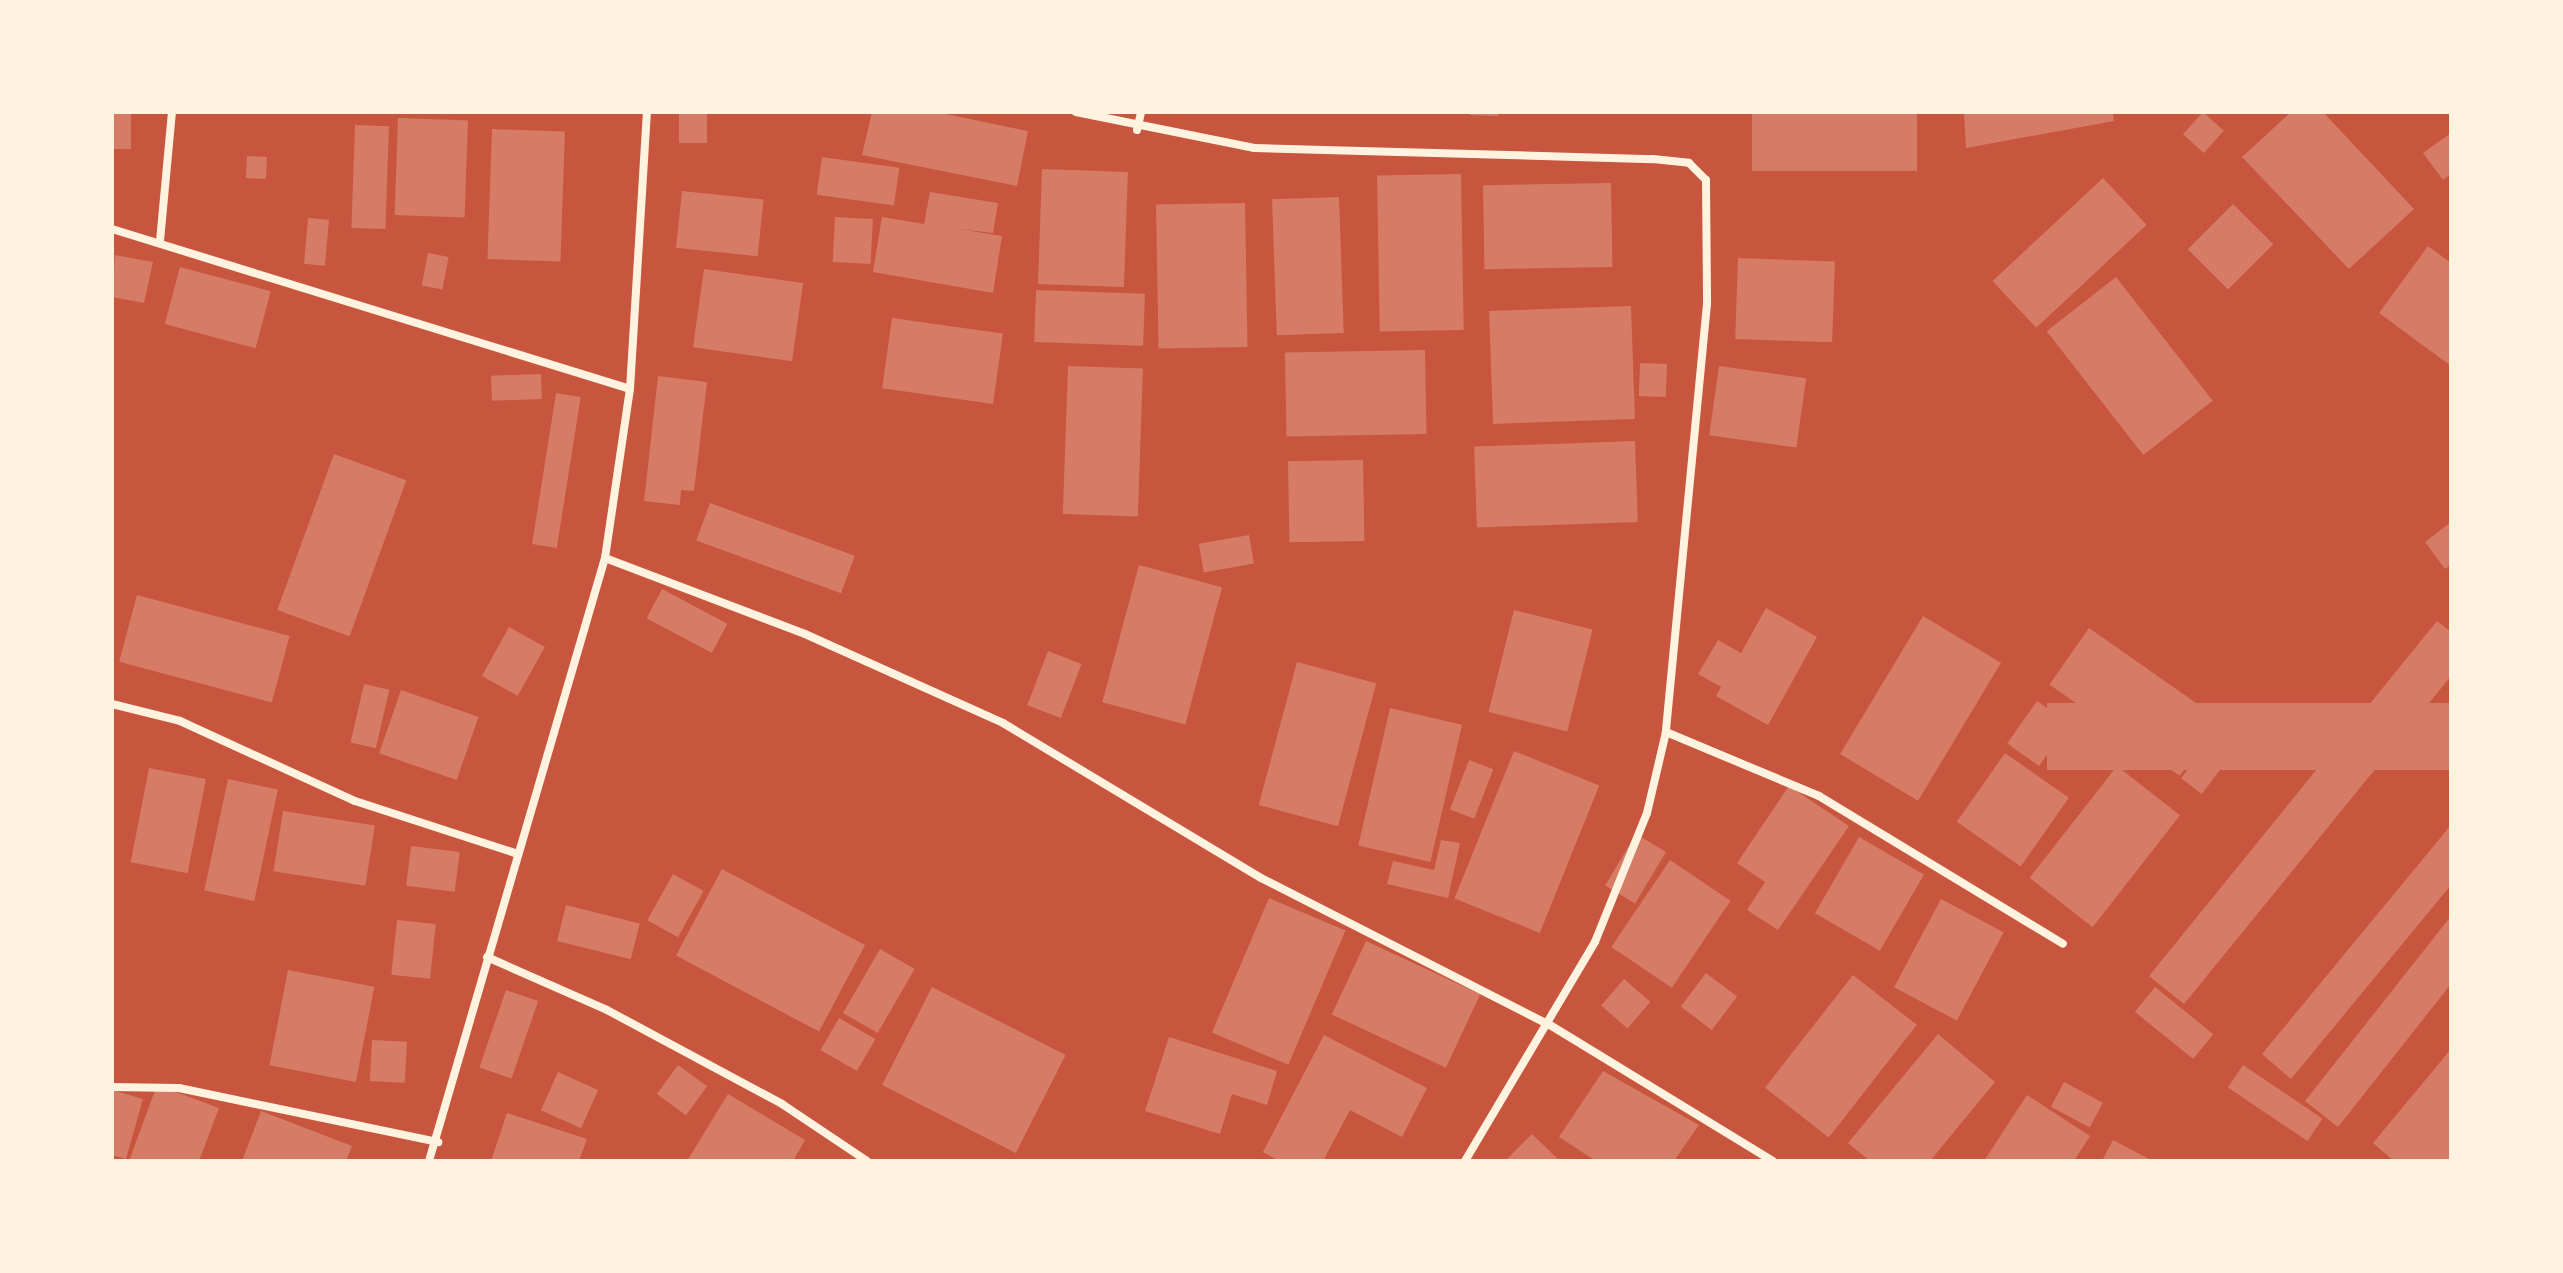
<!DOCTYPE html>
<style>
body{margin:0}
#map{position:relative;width:2563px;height:1273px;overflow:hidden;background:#c8553d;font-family:Commissioner,sans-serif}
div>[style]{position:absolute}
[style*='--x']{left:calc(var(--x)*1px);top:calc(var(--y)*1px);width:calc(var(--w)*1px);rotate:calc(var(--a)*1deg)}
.building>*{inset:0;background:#d67c66;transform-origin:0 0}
.minor>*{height:8px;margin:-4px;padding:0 4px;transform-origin:4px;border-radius:4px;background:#fff3e0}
span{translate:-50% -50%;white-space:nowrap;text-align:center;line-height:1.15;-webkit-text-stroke:6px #fff3e0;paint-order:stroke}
.frame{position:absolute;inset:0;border:114px solid #fff3e0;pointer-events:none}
</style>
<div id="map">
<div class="building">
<i style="left:112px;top:112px;width:19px;height:37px"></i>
<i style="left:679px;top:112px;width:28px;height:31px"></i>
<i style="clip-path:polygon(872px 112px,936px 112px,1028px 131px,1017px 186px,862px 155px)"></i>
<i style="clip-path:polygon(1470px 112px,1498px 112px,1498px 116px,1470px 115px)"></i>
<i style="left:1752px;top:112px;width:165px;height:59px"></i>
<i style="clip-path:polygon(1964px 112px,2113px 112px,2114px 121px,1966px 148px)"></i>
<i style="left:2203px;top:112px;width:28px;height:30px;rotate:42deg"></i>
<i style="clip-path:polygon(2291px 112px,2323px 112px,2414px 209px,2349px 269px,2242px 157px)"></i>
<i style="left:398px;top:118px;width:70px;height:97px;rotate:2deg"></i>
<i style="left:355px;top:125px;width:34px;height:103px;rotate:2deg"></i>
<i style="left:492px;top:129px;width:73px;height:130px;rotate:2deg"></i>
<i style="clip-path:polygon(2451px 133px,2451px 174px,2443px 180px,2423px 153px)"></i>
<i style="left:247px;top:156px;width:20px;height:22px;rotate:3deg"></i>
<i style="left:822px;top:157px;width:78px;height:38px;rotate:8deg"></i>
<i style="left:1042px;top:169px;width:86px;height:115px;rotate:2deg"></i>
<i style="left:1461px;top:174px;width:156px;height:84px;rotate:89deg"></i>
<i style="left:2103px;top:178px;width:64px;height:151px;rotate:47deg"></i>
<i style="left:1611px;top:183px;width:84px;height:128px;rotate:89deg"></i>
<i style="left:682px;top:191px;width:82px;height:57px;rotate:6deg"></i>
<i style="clip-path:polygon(930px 192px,998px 203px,993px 233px,959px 229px,1002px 236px,993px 293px,873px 272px,882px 217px,924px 224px)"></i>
<i style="left:1339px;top:197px;width:136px;height:67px;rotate:88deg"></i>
<i style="left:1245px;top:203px;width:144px;height:89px;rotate:89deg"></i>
<i style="left:2233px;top:204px;width:57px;height:64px;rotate:45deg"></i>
<i style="left:835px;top:217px;width:38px;height:45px;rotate:3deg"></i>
<i style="left:308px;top:218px;width:21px;height:46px;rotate:5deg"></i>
<i style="clip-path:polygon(2428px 246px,2451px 263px,2451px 366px,2379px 313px)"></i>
<i style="left:428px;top:253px;width:21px;height:33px;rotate:11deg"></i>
<i style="clip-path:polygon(115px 255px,153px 262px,144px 303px,112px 297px)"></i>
<i style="left:1738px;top:258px;width:97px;height:81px;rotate:2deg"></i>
<i style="left:180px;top:267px;width:94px;height:59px;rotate:15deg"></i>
<i style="left:704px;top:269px;width:100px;height:79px;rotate:8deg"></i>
<i style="left:2116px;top:277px;width:157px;height:88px;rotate:52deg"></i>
<i style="left:1036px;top:290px;width:109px;height:52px;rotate:2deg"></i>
<i style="left:1631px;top:306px;width:113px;height:142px;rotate:88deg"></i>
<i style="left:892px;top:318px;width:112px;height:71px;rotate:8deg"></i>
<i style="left:1425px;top:350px;width:84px;height:140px;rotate:89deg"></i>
<i style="left:1640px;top:363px;width:27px;height:33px;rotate:2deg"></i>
<i style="left:1068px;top:366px;width:75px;height:148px;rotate:2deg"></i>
<i style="left:1719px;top:366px;width:88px;height:70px;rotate:8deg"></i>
<i style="left:541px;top:374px;width:25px;height:50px;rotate:88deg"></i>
<i style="clip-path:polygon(658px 376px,707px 382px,694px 491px,681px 490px,680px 505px,644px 501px)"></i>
<i style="left:556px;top:393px;width:25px;height:153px;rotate:9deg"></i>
<i style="left:1635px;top:441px;width:81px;height:161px;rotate:88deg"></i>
<i style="left:334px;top:454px;width:77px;height:166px;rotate:20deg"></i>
<i style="left:1363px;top:460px;width:81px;height:75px;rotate:89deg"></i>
<i style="left:710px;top:503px;width:154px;height:40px;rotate:20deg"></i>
<i style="clip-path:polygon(2451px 522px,2451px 565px,2445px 569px,2425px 542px)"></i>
<i style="left:1249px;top:535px;width:29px;height:51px;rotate:80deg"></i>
<i style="left:1139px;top:565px;width:86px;height:142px;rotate:15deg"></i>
<i style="left:662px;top:589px;width:74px;height:33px;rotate:28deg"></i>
<i style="left:137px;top:595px;width:158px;height:69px;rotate:15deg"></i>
<i style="clip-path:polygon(1766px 608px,1817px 637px,1768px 725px,1716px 696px,1721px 687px,1698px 674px,1718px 640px,1741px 653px)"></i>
<i style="left:1514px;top:610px;width:81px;height:105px;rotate:14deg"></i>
<i style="left:1923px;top:616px;width:91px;height:161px;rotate:31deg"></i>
<i style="clip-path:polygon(2437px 621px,2451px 632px,2451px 676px,2184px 1004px,2149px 976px)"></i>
<i style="left:509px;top:627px;width:41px;height:56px;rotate:29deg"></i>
<i style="left:2089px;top:628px;width:159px;height:69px;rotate:35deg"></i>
<i style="left:1048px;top:651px;width:36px;height:58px;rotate:21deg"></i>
<i style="left:1297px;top:662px;width:82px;height:148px;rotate:15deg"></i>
<i style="left:364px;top:684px;width:26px;height:60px;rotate:13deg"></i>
<i style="left:401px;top:690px;width:82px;height:67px;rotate:19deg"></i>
<i style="left:2037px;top:701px;width:39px;height:52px;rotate:35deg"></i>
<i style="left:2451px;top:703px;width:67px;height:404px;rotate:90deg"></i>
<i style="left:1390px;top:708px;width:74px;height:141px;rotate:13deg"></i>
<i style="left:2219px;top:728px;width:26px;height:63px;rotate:37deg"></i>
<i style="left:1514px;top:751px;width:92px;height:159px;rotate:22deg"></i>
<i style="left:2005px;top:753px;width:78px;height:84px;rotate:35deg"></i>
<i style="left:1469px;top:760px;width:26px;height:53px;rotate:21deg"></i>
<i style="left:2117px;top:766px;width:80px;height:142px;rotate:38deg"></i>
<i style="left:149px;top:768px;width:58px;height:96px;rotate:11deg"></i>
<i style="left:228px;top:779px;width:51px;height:114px;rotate:12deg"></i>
<i style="clip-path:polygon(1789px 786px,1849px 826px,1778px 930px,1747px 910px,1765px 882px,1737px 863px)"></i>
<i style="left:283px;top:811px;width:93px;height:61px;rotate:9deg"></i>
<i style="clip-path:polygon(2451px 825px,2451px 885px,2291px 1079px,2262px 1054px)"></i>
<i style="left:1636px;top:834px;width:35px;height:60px;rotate:31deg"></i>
<i style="left:1859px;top:837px;width:75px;height:88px;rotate:30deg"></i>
<i style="clip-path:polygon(1441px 840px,1460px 843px,1448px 898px,1387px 884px,1393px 861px,1434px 870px)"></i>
<i style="left:411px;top:846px;width:49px;height:40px;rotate:7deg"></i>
<i style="left:1670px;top:860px;width:73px;height:105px;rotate:34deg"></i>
<i style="left:722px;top:869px;width:162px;height:98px;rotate:28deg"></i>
<i style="left:673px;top:874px;width:35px;height:53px;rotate:29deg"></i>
<i style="left:1269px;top:898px;width:83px;height:146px;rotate:23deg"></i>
<i style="left:1941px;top:899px;width:71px;height:100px;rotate:28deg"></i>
<i style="left:566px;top:905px;width:76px;height:37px;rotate:14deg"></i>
<i style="clip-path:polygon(2451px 916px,2451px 984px,2338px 1127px,2305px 1101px)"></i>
<i style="left:397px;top:920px;width:39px;height:55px;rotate:6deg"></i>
<i style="left:1366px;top:941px;width:126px;height:81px;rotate:25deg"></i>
<i style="left:880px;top:949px;width:40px;height:74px;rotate:30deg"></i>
<i style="left:288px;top:970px;width:88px;height:97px;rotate:11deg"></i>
<i style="left:1706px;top:973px;width:39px;height:42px;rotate:37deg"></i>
<i style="left:1853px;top:975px;width:81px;height:143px;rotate:38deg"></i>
<i style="left:1624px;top:979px;width:35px;height:35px;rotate:41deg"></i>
<i style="left:932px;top:987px;width:150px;height:110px;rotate:27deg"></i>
<i style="left:2155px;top:987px;width:75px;height:32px;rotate:39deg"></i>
<i style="left:506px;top:990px;width:34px;height:82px;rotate:19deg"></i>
<i style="left:839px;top:1018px;width:42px;height:37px;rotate:30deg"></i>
<i style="clip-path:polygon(1938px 1034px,1995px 1082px,1930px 1161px,1870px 1161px,1848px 1143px)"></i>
<i style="clip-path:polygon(1324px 1035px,1427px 1088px,1402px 1137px,1350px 1110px,1323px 1161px,1279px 1161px,1263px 1152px)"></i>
<i style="clip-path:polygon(1169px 1037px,1277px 1071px,1267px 1105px,1232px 1094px,1220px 1134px,1145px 1111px)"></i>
<i style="left:372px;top:1040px;width:35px;height:41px;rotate:3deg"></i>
<i style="clip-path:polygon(2451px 1049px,2451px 1161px,2394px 1161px,2373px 1143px)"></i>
<i style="left:678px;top:1065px;width:36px;height:36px;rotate:36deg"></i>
<i style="left:2243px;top:1065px;width:96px;height:27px;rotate:34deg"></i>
<i style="clip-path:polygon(1603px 1071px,1699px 1125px,1674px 1161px,1596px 1161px,1559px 1137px)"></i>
<i style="left:558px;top:1072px;width:44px;height:42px;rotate:24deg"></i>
<i style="left:2064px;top:1082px;width:44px;height:28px;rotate:28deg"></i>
<i style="clip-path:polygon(157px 1085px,219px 1108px,199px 1161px,129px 1161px)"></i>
<i style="clip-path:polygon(112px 1090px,143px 1099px,126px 1159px,112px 1155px)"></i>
<i style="clip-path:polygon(728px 1094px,805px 1140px,793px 1161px,687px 1161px)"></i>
<i style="clip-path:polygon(2027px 1095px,2090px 1136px,2074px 1161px,1984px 1161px)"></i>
<i style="clip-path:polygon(261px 1111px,352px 1146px,346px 1161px,242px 1161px)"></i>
<i style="clip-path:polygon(507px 1113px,587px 1139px,579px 1161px,491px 1161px)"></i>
<i style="clip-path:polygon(1532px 1134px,1560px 1161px,1505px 1161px)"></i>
<i style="clip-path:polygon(2113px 1140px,2153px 1161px,2102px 1161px)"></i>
</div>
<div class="minor">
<i style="--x:1076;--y:112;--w:182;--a:11.4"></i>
<i style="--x:1254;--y:148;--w:399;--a:1.6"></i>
<i style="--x:1653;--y:159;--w:36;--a:6"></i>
<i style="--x:1689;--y:163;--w:24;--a:45"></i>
<i style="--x:1706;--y:180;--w:124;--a:89.5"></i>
<i style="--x:1707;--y:304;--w:430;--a:95.5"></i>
<i style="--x:1666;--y:732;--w:83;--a:103.2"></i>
<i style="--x:1647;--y:813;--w:139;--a:112"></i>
<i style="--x:1595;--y:942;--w:255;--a:120.7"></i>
<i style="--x:1137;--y:130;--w:18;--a:-77"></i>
<i style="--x:112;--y:229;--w:542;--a:17.16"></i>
<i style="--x:160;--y:241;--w:130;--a:-84.7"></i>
<i style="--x:605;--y:558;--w:214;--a:20.8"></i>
<i style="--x:805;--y:634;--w:217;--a:24.2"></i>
<i style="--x:1003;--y:723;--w:301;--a:31"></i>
<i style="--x:1261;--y:878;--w:324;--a:27"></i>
<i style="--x:1550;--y:1025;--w:261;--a:31.4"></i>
<i style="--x:112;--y:704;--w:70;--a:14"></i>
<i style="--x:180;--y:721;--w:192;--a:24.6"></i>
<i style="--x:355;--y:801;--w:171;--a:18"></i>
<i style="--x:1666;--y:732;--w:166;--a:22.7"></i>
<i style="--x:1819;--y:796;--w:285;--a:31.2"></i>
<i style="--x:487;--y:957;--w:131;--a:23.8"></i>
<i style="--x:607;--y:1010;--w:199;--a:28.2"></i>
<i style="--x:782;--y:1104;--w:102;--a:33.8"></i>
<i style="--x:112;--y:1087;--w:67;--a:0.9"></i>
<i style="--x:179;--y:1088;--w:265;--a:11.8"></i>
<i style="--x:429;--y:1161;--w:628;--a:-73.73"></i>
<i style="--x:605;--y:558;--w:171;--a:-81.6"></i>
<i style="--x:630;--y:389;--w:278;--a:-86.5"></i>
</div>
<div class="frame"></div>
</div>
